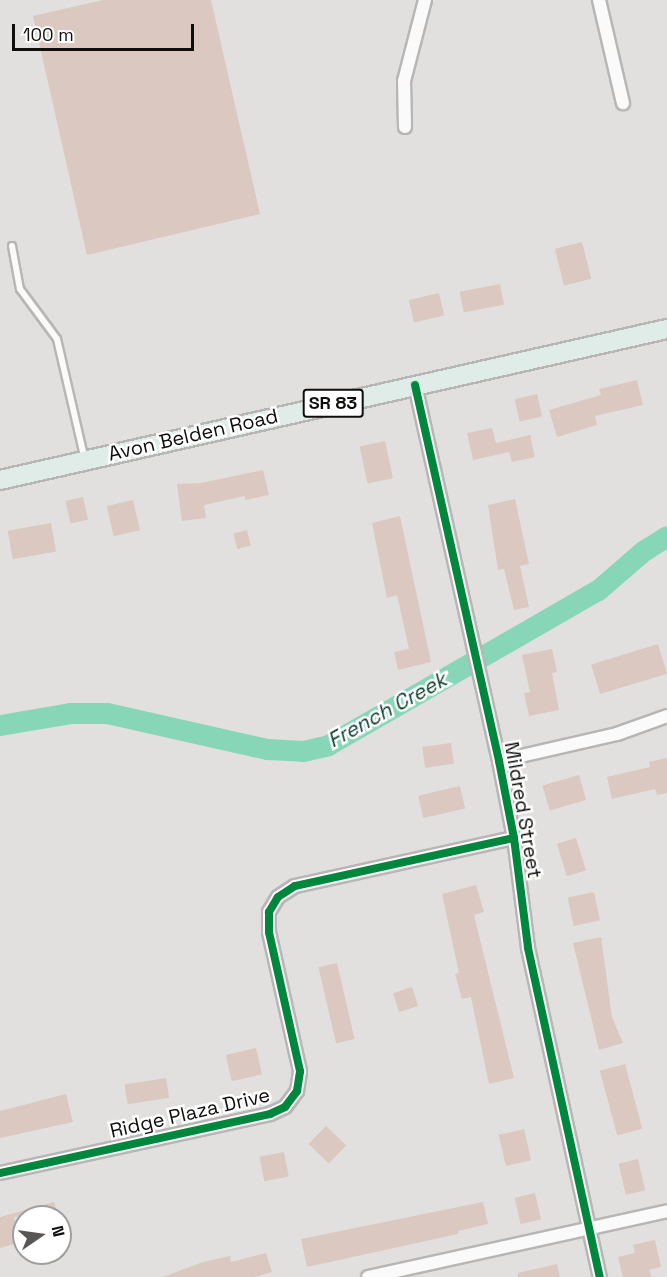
<!DOCTYPE html>
<style>
body{margin:0}
#map{position:relative;width:667px;height:1277px;overflow:hidden;background:#e2e0de;font-family:"Space Grotesk",sans-serif}
div>[style]{position:absolute}
[style*='--x']{left:calc(var(--x)*1px);top:calc(var(--y)*1px);width:calc(var(--w)*1px);rotate:calc(var(--a)*1deg)}
.river>*{height:21px;margin:-10.5px;padding:0 10.5px;transform-origin:10.5px;border-radius:10.5px;background:#88d6b8}
.building>*{inset:0;background:#dac8c1;transform-origin:0 0}
.roads{filter:drop-shadow(2px 0 #b8b6b5) drop-shadow(-2px 0 #b8b6b5) drop-shadow(0 2px #b8b6b5) drop-shadow(0 -2px #b8b6b5)}
.lane>*{height:6px;margin:-3px;padding:0 3px;transform-origin:3px;border-radius:3px;background:#fbfafa}
.street>*{height:12px;margin:-6px;padding:0 6px;transform-origin:6px;border-radius:6px;background:#fbfafa}
.primary>*{height:18px;margin:-9px;padding:0 9px;transform-origin:9px;border-radius:9px;background:#dfece7}
.cycleway>*{height:8px;margin:-4px;padding:0 4px;transform-origin:4px;border-radius:4px;background:#00873e}
span{translate:-50% -50%;white-space:nowrap;text-align:center;line-height:1.15;-webkit-text-stroke:5px #fff;paint-order:stroke}
.shield-label span{padding:2px 4px;background:#fff;border:2px solid;border-radius:4px;-webkit-text-stroke-width:0}
.shield-label{font-size:18px;color:#0f0e0d;font-weight:700}
.street-label{font-size:20px;color:#0f0e0d}
.water-label{font-size:21px;color:#0a3c2c;font-style:italic}
.north{position:absolute;left:12px;top:1205px;width:60px;height:60px;box-sizing:border-box;background:#fff;border:2px solid #9f9f9e;border-radius:50%;rotate:77deg;font-size:16px;font-weight:700;line-height:24px;text-align:center;color:#0f0e0d}
.north::after{content:'';display:block;margin:auto;width:21px;height:27px;background:#595856;clip-path:polygon(50% 0,100% 100%,50% 72%,0 100%)}
.scale{position:absolute;left:12px;top:24px;width:182px;height:27px;box-sizing:border-box;border:3px solid #0f0e0d;border-top:0;padding-left:8px;font-size:18px;line-height:21px;white-space:nowrap;color:#0f0e0d;-webkit-text-stroke:4px #fff;paint-order:stroke}
</style>
<div id="map">
<div class="river">
<i style="--x:0;--y:725;--w:71;--a:-9.7"></i>
<i style="--x:70;--y:713;--w:37;--a:0"></i>
<i style="--x:107;--y:713;--w:164;--a:12.7"></i>
<i style="--x:267;--y:749;--w:36;--a:3"></i>
<i style="--x:303;--y:751;--w:26;--a:-13"></i>
<i style="--x:328;--y:745;--w:311;--a:-29.9"></i>
<i style="--x:598;--y:590;--w:60;--a:-40.9"></i>
<i style="--x:643;--y:551;--w:28;--a:-32"></i>
</div>
<div class="building">
<i style="clip-path:polygon(103px 0,211px 0,260px 214px,87px 255px,33px 16px)"></i>
<i style="left:582px;top:242px;width:38px;height:28px;rotate:76deg"></i>
<i style="left:500px;top:284px;width:21px;height:41px;rotate:79deg"></i>
<i style="left:439px;top:293px;width:23px;height:31px;rotate:77deg"></i>
<i style="clip-path:polygon(637px 380px,643px 405px,595px 416px,597px 425px,557px 437px,549px 410px,601px 395px,599px 389px)"></i>
<i style="left:537px;top:394px;width:23px;height:23px;rotate:77deg"></i>
<i style="clip-path:polygon(492px 428px,496px 443px,530px 435px,535px 457px,512px 462px,509px 452px,473px 460px,467px 433px)"></i>
<i style="left:385px;top:441px;width:38px;height:26px;rotate:78deg"></i>
<i style="clip-path:polygon(263px 470px,269px 495px,245px 500px,245px 496px,204px 505px,206px 518px,182px 521px,177px 484px,201px 483px)"></i>
<i style="left:83px;top:497px;width:23px;height:18px;rotate:77deg"></i>
<i style="clip-path:polygon(515px 499px,529px 564px,520px 566px,529px 607px,514px 610px,504px 569px,498px 570px,488px 505px)"></i>
<i style="left:133px;top:500px;width:31px;height:27px;rotate:77deg"></i>
<i style="clip-path:polygon(400px 516px,431px 662px,398px 670px,394px 652px,409px 649px,397px 595px,387px 598px,372px 523px)"></i>
<i style="left:51px;top:523px;width:29px;height:44px;rotate:80deg"></i>
<i style="left:247px;top:530px;width:16px;height:14px;rotate:76deg"></i>
<i style="left:658px;top:644px;width:31px;height:70px;rotate:73deg"></i>
<i style="clip-path:polygon(552px 649px,557px 672px,552px 673px,559px 710px,529px 716px,524px 693px,530px 692px,522px 655px)"></i>
<i style="left:451px;top:743px;width:21px;height:29px;rotate:82deg"></i>
<i style="clip-path:polygon(667px 758px,667px 793px,657px 795px,655px 789px,612px 799px,607px 777px,650px 767px,649px 762px)"></i>
<i style="left:579px;top:775px;width:26px;height:38px;rotate:74deg"></i>
<i style="left:460px;top:786px;width:23px;height:43px;rotate:77deg"></i>
<i style="left:576px;top:838px;width:34px;height:20px;rotate:73deg"></i>
<i style="clip-path:polygon(476px 885px,484px 912px,474px 915px,514px 1078px,489px 1084px,471px 997px,462px 999px,455px 974px,459px 973px,442px 894px)"></i>
<i style="left:594px;top:892px;width:29px;height:27px;rotate:78deg"></i>
<i style="clip-path:polygon(601px 937px,612px 1017px,623px 1043px,599px 1050px,573px 943px)"></i>
<i style="left:337px;top:963px;width:78px;height:19px;rotate:77deg"></i>
<i style="left:412px;top:987px;width:20px;height:20px;rotate:72deg"></i>
<i style="left:256px;top:1048px;width:27px;height:31px;rotate:77deg"></i>
<i style="left:625px;top:1064px;width:67px;height:26px;rotate:75deg"></i>
<i style="left:166px;top:1078px;width:20px;height:42px;rotate:81deg"></i>
<i style="clip-path:polygon(66px 1094px,73px 1122px,0 1138px,0 1111px)"></i>
<i style="left:326px;top:1126px;width:28px;height:25px;rotate:44deg"></i>
<i style="left:524px;top:1129px;width:32px;height:26px;rotate:77deg"></i>
<i style="left:284px;top:1152px;width:25px;height:25px;rotate:79deg"></i>
<i style="left:638px;top:1159px;width:32px;height:20px;rotate:77deg"></i>
<i style="left:535px;top:1193px;width:27px;height:21px;rotate:77deg"></i>
<i style="clip-path:polygon(54px 1202px,58px 1217px,14px 1217px,21px 1242px,0 1248px,0 1217px)"></i>
<i style="clip-path:polygon(483px 1202px,488px 1224px,458px 1231px,458px 1234px,307px 1267px,301px 1239px)"></i>
<i style="clip-path:polygon(655px 1240px,661px 1267px,649px 1270px,652px 1277px,623px 1277px,618px 1257px,635px 1253px,633px 1245px)"></i>
<i style="clip-path:polygon(266px 1253px,272px 1272px,255px 1277px,163px 1277px,203px 1262px,230px 1256px,231px 1262px)"></i>
<i style="clip-path:polygon(557px 1264px,560px 1277px,518px 1277px,518px 1273px)"></i>
</div>
<div class="roads">
<div class="lane">
<i style="--x:12;--y:246;--w:44;--a:79.5"></i>
<i style="--x:20;--y:289;--w:62;--a:53.5"></i>
<i style="--x:57;--y:339;--w:124;--a:77"></i>
</div>
<div class="street">
<i style="--x:599;--y:0;--w:106;--a:76.9"></i>
<i style="--x:405;--y:127;--w:46;--a:-91.2"></i>
<i style="--x:404;--y:81;--w:84;--a:-75.5"></i>
<i style="--x:415;--y:385;--w:385;--a:77.4"></i>
<i style="--x:499;--y:761;--w:78;--a:79"></i>
<i style="--x:514;--y:838;--w:111;--a:82.7"></i>
<i style="--x:528;--y:948;--w:337;--a:77.7"></i>
<i style="--x:499;--y:761;--w:121;--a:-12.9"></i>
<i style="--x:617;--y:734;--w:53;--a:-19.8"></i>
<i style="--x:0;--y:1173;--w:276;--a:-12.3"></i>
<i style="--x:270;--y:1114;--w:17;--a:-25"></i>
<i style="--x:285;--y:1107;--w:20;--a:-53"></i>
<i style="--x:297;--y:1091;--w:20;--a:-81"></i>
<i style="--x:300;--y:1071;--w:142;--a:-102.6"></i>
<i style="--x:269;--y:932;--w:20;--a:-90"></i>
<i style="--x:269;--y:912;--w:17;--a:-59"></i>
<i style="--x:278;--y:897;--w:20;--a:-33"></i>
<i style="--x:295;--y:886;--w:224;--a:-12.4"></i>
<i style="--x:368;--y:1277;--w:306;--a:-12.4"></i>
</div>
<div class="primary">
<i style="--x:0;--y:480;--w:684;--a:-12.76"></i>
</div>
</div>
<div class="cycleway">
<i style="--x:415;--y:385;--w:385;--a:77.4"></i>
<i style="--x:499;--y:761;--w:78;--a:79"></i>
<i style="--x:514;--y:838;--w:111;--a:82.7"></i>
<i style="--x:528;--y:948;--w:337;--a:77.7"></i>
<i style="--x:0;--y:1173;--w:276;--a:-12.3"></i>
<i style="--x:270;--y:1114;--w:17;--a:-25"></i>
<i style="--x:285;--y:1107;--w:20;--a:-53"></i>
<i style="--x:297;--y:1091;--w:20;--a:-81"></i>
<i style="--x:300;--y:1071;--w:142;--a:-102.6"></i>
<i style="--x:269;--y:932;--w:20;--a:-90"></i>
<i style="--x:269;--y:912;--w:17;--a:-59"></i>
<i style="--x:278;--y:897;--w:20;--a:-33"></i>
<i style="--x:295;--y:886;--w:224;--a:-12.4"></i>
</div>
<div class="shield-label">
<span style="left:333px;top:403px">SR 83</span>
</div>
<div class="street-label">
<span style="left:193px;top:435px;rotate:-13deg">Avon Belden Road</span>
<span style="left:523px;top:810px;rotate:80deg">Mildred Street</span>
<span style="left:190px;top:1113px;rotate:-13deg">Ridge Plaza Drive</span>
</div>
<div class="water-label">
<span style="left:387px;top:710px;rotate:-29deg">French Creek</span>
</div>
<div class="north">N</div>
<div class="scale">100 m</div>
</div>
